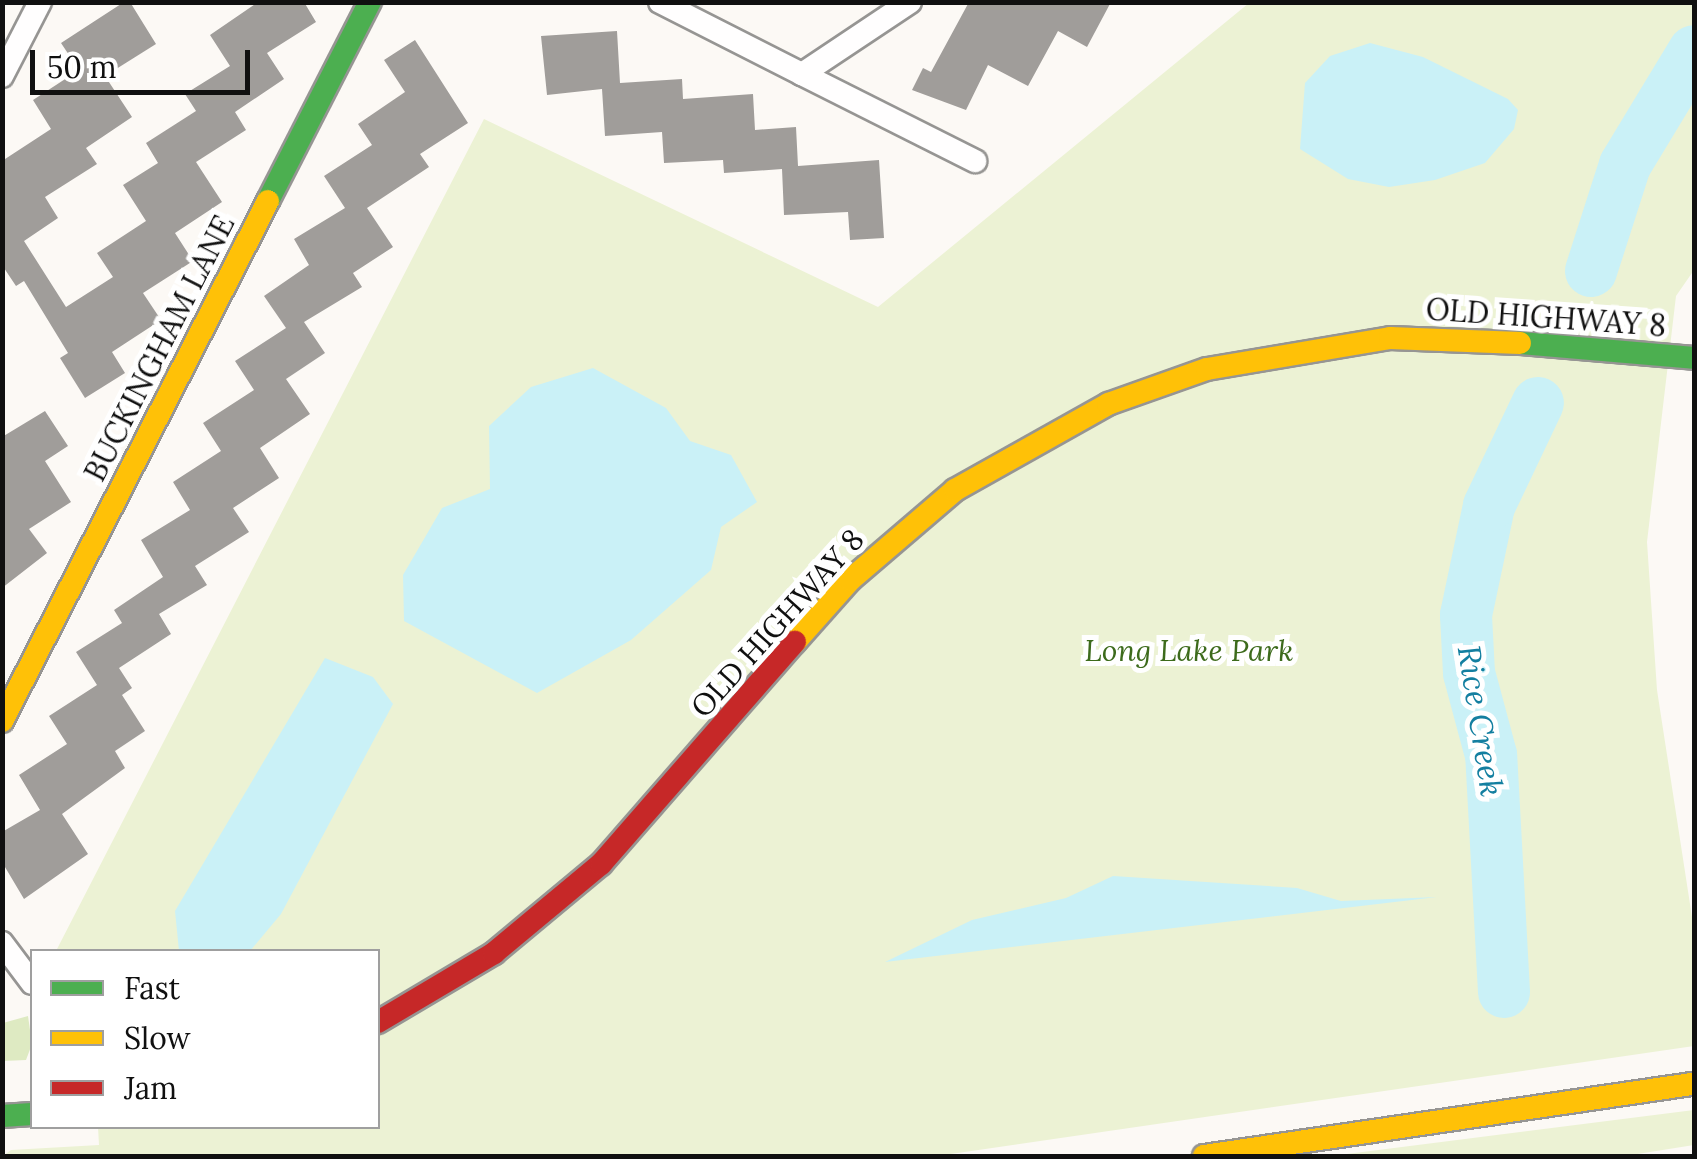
<!DOCTYPE html>
<style>
body{margin:0}
#map{position:relative;width:1697px;height:1159px;overflow:hidden;background:#fcf9f5;font-family:Lora,serif}
div>[style]{position:absolute}
[style*='--x']{left:calc(var(--x)*1px);top:calc(var(--y)*1px);width:calc(var(--w)*1px);rotate:calc(var(--a)*1deg)}
.green>*{inset:0;background:#ecf2d4}
.forest>*{inset:0;background:#deeac2}
.water>*{inset:0;background:#caf1f7}
.river>*{height:52px;margin:-26px;padding:0 26px;transform-origin:26px;border-radius:26px;background:#caf1f7}
.building>*{inset:0;background:#a09d9a}
.roads{filter:drop-shadow(2px 0 #969593) drop-shadow(-2px 0 #969593) drop-shadow(0 2px #969593) drop-shadow(0 -2px #969593)}
.street>*{height:22px;margin:-11px;padding:0 11px;transform-origin:11px;border-radius:11px;background:#fffefe}
.fast>*{height:22px;margin:-11px;padding:0 11px;transform-origin:11px;border-radius:11px;background:#4caf50}
.slow>*{height:22px;margin:-11px;padding:0 11px;transform-origin:11px;border-radius:11px;background:#ffc107}
.jam>*{height:22px;margin:-11px;padding:0 11px;transform-origin:11px;border-radius:11px;background:#c62828}
span{translate:-50% -50%;white-space:nowrap;text-align:center;line-height:1.15;-webkit-text-stroke:10px #fff;paint-order:stroke}
.street-label{font-size:30px;color:#101010}
.park-label{font-size:30px;color:#3d6b1c;font-style:italic}
.water-label{font-size:32px;color:#137fa0;font-style:italic}
.frame{position:absolute;inset:0;border:5px solid #101010;pointer-events:none}
.legend{position:absolute;left:30px;top:949px;width:350px;height:180px;box-sizing:border-box;background:#fff;border:2px solid #9f9f9f;margin:0;padding:12px 18px;list-style:none;font-size:30px;color:#101010}
.legend li{display:flex;align-items:center;gap:20px;height:50px}
.legend b{width:50px;border:2px solid #9f9f9f}
.scale{position:absolute;left:30px;top:50px;width:220px;height:45px;box-sizing:border-box;border:5px solid #101010;border-top:0;padding-left:12px;font-size:30px;line-height:35px;white-space:nowrap;color:#101010;-webkit-text-stroke:8px #fff;paint-order:stroke}
</style>
<div id="map">
<div class="green">
<i style="clip-path:polygon(1249px 3px,1694px 3px,1694px 270px,1676px 296px,1647px 542px,1657px 690px,1694px 930px,1694px 1046px,937px 1156px,3px 1156px,11px 1150px,99px 1145px,98px 1127px,378px 1126px,378px 952px,56px 951px,484px 119px,878px 307px)"></i>
<i style="clip-path:polygon(1694px 1110px,1694px 1145px,1625px 1156px,1331px 1156px)"></i>
</div>
<div class="forest">
<i style="clip-path:polygon(28px 1016px,32px 1044px,26px 1060px,3px 1061px,3px 1023px)"></i>
</div>
<div class="water">
<i style="clip-path:polygon(1370px 43px,1423px 57px,1508px 99px,1518px 110px,1514px 129px,1485px 163px,1435px 180px,1389px 187px,1348px 179px,1300px 149px,1305px 83px,1330px 56px)"></i>
<i style="clip-path:polygon(593px 368px,666px 408px,690px 441px,731px 455px,757px 502px,721px 527px,711px 570px,631px 640px,537px 693px,404px 621px,403px 575px,442px 508px,490px 489px,489px 426px,531px 387px)"></i>
<i style="clip-path:polygon(325px 658px,373px 677px,393px 704px,281px 914px,250px 951px,179px 951px,175px 911px)"></i>
<i style="clip-path:polygon(1113px 876px,1297px 888px,1341px 901px,1437px 897px,885px 962px,972px 920px,1066px 898px)"></i>
</div>
<div class="river">
<i style="--x:1591;--y:271;--w:111;--a:-72.2"></i>
<i style="--x:1625;--y:165;--w:133;--a:-58.8"></i>
<i style="--x:1504;--y:992;--w:237;--a:-93.1"></i>
<i style="--x:1491;--y:755;--w:85;--a:-105"></i>
<i style="--x:1469;--y:673;--w:58;--a:-93"></i>
<i style="--x:1466;--y:615;--w:111;--a:-78.1"></i>
<i style="--x:1489;--y:506;--w:114;--a:-64.6"></i>
</div>
<div class="building">
<i style="clip-path:polygon(124px 2px,130px 2px,156px 44px,105px 76px,132px 117px,86px 148px,97px 164px,45px 197px,58px 218px,24px 241px,66px 307px,113px 277px,97px 253px,146px 221px,123px 185px,158px 163px,146px 143px,196px 111px,185px 94px,230px 66px,210px 35px,258px 2px,304px 2px,316px 22px,267px 53px,284px 79px,235px 112px,246px 130px,196px 162px,222px 202px,175px 233px,193px 261px,143px 293px,161px 320px,112px 352px,125px 373px,85px 398px,60px 358px,68px 353px,24px 281px,16px 286px,2px 265px,2px 161px,51px 129px,33px 100px,79px 70px,61px 43px)"></i>
<i style="clip-path:polygon(969px 2px,1111px 2px,1087px 47px,1058px 31px,1028px 86px,988px 65px,966px 110px,912px 90px,923px 68px,931px 72px)"></i>
<i style="clip-path:polygon(617px 31px,620px 83px,682px 79px,683px 99px,753px 94px,755px 130px,796px 127px,798px 166px,879px 160px,884px 238px,850px 240px,848px 212px,784px 215px,782px 169px,724px 173px,723px 160px,664px 163px,662px 132px,605px 136px,602px 89px,547px 95px,541px 36px)"></i>
<i style="clip-path:polygon(415px 40px,468px 123px,420px 154px,429px 167px,367px 208px,393px 247px,353px 273px,362px 287px,304px 322px,325px 353px,286px 379px,310px 414px,260px 448px,279px 478px,233px 508px,249px 532px,195px 566px,207px 585px,159px 614px,171px 634px,119px 668px,132px 688px,122px 695px,145px 731px,115px 751px,125px 768px,62px 814px,88px 854px,24px 899px,2px 862px,2px 832px,40px 810px,19px 775px,67px 744px,49px 716px,97px 685px,76px 652px,122px 623px,114px 610px,163px 577px,141px 540px,190px 510px,173px 482px,221px 451px,203px 423px,254px 390px,235px 361px,286px 328px,264px 296px,309px 265px,294px 239px,345px 208px,324px 176px,372px 145px,358px 124px,405px 92px,384px 60px)"></i>
<i style="clip-path:polygon(45px 411px,68px 446px,45px 461px,71px 502px,29px 529px,47px 553px,2px 588px,2px 437px)"></i>
</div>
<div class="roads">
<div class="street">
<i style="--x:660;--y:2;--w:159;--a:26.9"></i>
<i style="--x:910;--y:2;--w:130;--a:146.3"></i>
<i style="--x:802;--y:74;--w:194;--a:26.7"></i>
<i style="--x:2;--y:76;--w:83;--a:-62.8"></i>
<i style="--x:2;--y:943;--w:50;--a:53.1"></i>
</div>
<div class="fast">
<i style="--x:268;--y:201;--w:224;--a:-62.9"></i>
<i style="--x:1520;--y:343;--w:175;--a:4.9"></i>
<i style="--x:2;--y:1116;--w:30;--a:-4"></i>
</div>
<div class="slow">
<i style="--x:795;--y:642;--w:83;--a:-48.4"></i>
<i style="--x:850;--y:580;--w:138;--a:-40.6"></i>
<i style="--x:955;--y:490;--w:176;--a:-29.3"></i>
<i style="--x:1108;--y:404;--w:105;--a:-19.5"></i>
<i style="--x:1207;--y:369;--w:186;--a:-9.6"></i>
<i style="--x:1390;--y:338;--w:130;--a:2.2"></i>
<i style="--x:2;--y:721;--w:584;--a:-62.91"></i>
<i style="--x:1204;--y:1156;--w:495;--a:-8.4"></i>
</div>
<div class="jam">
<i style="--x:378;--y:1022;--w:135;--a:-30.7"></i>
<i style="--x:494;--y:953;--w:139;--a:-39.8"></i>
<i style="--x:601;--y:864;--w:295;--a:-48.9"></i>
</div>
</div>
<div class="street-label">
<span style="left:1546px;top:317px;rotate:4deg">OLD HIGHWAY 8</span>
<span style="left:159px;top:348px;rotate:-63deg">BUCKINGHAM LANE</span>
<span style="left:777px;top:623px;rotate:-48deg">OLD HIGHWAY 8</span>
</div>
<div class="park-label">
<span style="left:1189px;top:650px">Long Lake Park</span>
</div>
<div class="water-label">
<span style="left:1480px;top:721px;rotate:81deg">Rice Creek</span>
</div>
<div class="frame"></div>
<ul class="legend">
<li><b style="height:12px;background:#4caf50"></b>Fast</li>
<li><b style="height:12px;background:#ffc107"></b>Slow</li>
<li><b style="height:12px;background:#c62828"></b>Jam</li>
</ul>
<div class="scale">50 m</div>
</div>
